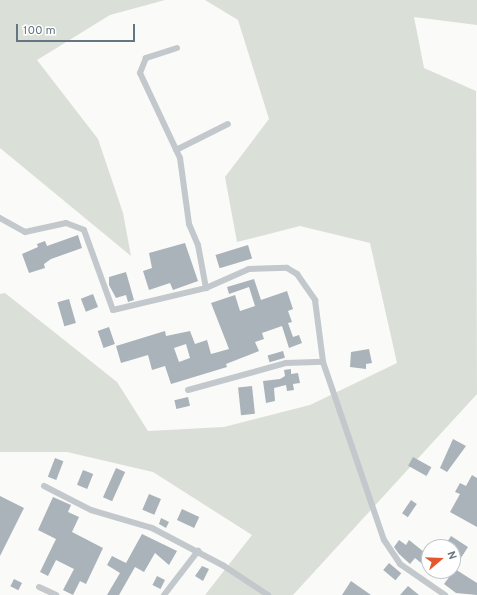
<!DOCTYPE html>
<style>
body{margin:0}
#map{position:relative;width:477px;height:595px;overflow:hidden;background:#fafaf8;font-family:Overpass,sans-serif}
div>[style]{position:absolute}
[style*='--x']{left:calc(var(--x)*1px);top:calc(var(--y)*1px);width:calc(var(--w)*1px);rotate:calc(var(--a)*1deg)}
.green>*{inset:0;background:#dadfd7}
.building>*{inset:0;background:#aab3b9;transform-origin:0 0}
.minor>*{height:6px;margin:-3px;padding:0 3px;transform-origin:3px;border-radius:3px;background:#c3c8cc}
span{translate:-50% -50%;white-space:nowrap;text-align:center;line-height:1.15;-webkit-text-stroke:4px #fff;paint-order:stroke}
.north{position:absolute;left:421px;top:539px;width:40px;height:40px;box-sizing:border-box;background:#fff;border:1px solid #c1c8cd;border-radius:50%;rotate:71deg;font-size:11px;font-weight:700;line-height:16px;text-align:center;color:#657683}
.north::after{content:'';display:block;margin:auto;width:14px;height:18px;background:#e4572e;clip-path:polygon(50% 0,100% 100%,50% 72%,0 100%)}
.scale{position:absolute;left:16px;top:24px;width:119px;height:18px;box-sizing:border-box;border:2px solid #657683;border-top:0;padding-left:5px;font-size:12px;line-height:14px;white-space:nowrap;color:#657683;-webkit-text-stroke:3px #fff;paint-order:stroke}
</style>
<div id="map">
<div class="green">
<i style="clip-path:polygon(0 0,165px 0,110px 15px,37px 60px,98px 139px,123px 213px,131px 256px,0 148px)"></i>
<i style="clip-path:polygon(205px 0,477px 0,477px 25px,414px 17px,424px 68px,476px 91px,477px 394px,293px 595px,205px 595px,252px 535px,153px 472px,67px 452px,0 452px,0 294px,5px 293px,117px 382px,148px 431px,224px 427px,310px 405px,397px 363px,370px 243px,300px 226px,237px 242px,225px 177px,269px 119px,238px 20px)"></i>
</div>
<div class="building">
<i style="clip-path:polygon(78px 235px,82px 248px,51px 259px,44px 264px,45px 268px,29px 273px,22px 254px,38px 247px,37px 244px,45px 241px,47px 246px)"></i>
<i style="clip-path:polygon(185px 243px,198px 281px,173px 290px,170px 283px,149px 290px,143px 271px,152px 268px,149px 253px)"></i>
<i style="left:248px;top:245px;width:14px;height:34px;rotate:73deg"></i>
<i style="clip-path:polygon(126px 272px,134px 300px,128px 302px,126px 295px,116px 298px,109px 285px,109px 277px)"></i>
<i style="clip-path:polygon(evenodd,254px 279px,261px 300px,287px 291px,293px 309px,288px 311px,292px 322px,288px 323px,293px 337px,299px 335px,302px 343px,289px 348px,282px 326px,262px 333px,264px 339px,255px 342px,259px 351px,226px 364px,227px 367px,171px 384px,165px 366px,152px 370px,148px 355px,121px 363px,116px 346px,165px 331px,166px 336px,190px 331px,195px 344px,207px 340px,211px 354px,229px 349px,211px 303px,235px 295px,240px 311px,255px 306px,249px 287px,229px 294px,227px 287px,254px 279px,186px 344px,190px 358px,179px 362px,174px 348px,186px 344px)"></i>
<i style="left:93px;top:294px;width:14px;height:13px;rotate:69deg"></i>
<i style="left:69px;top:299px;width:25px;height:12px;rotate:74deg"></i>
<i style="left:109px;top:327px;width:18px;height:12px;rotate:71deg"></i>
<i style="clip-path:polygon(369px 349px,372px 363px,366px 364px,366px 369px,350px 367px,351px 352px)"></i>
<i style="left:283px;top:351px;width:7px;height:16px;rotate:74deg"></i>
<i style="clip-path:polygon(291px 369px,291px 374px,298px 373px,300px 383px,293px 384px,294px 390px,287px 391px,286px 385px,274px 388px,275px 401px,266px 403px,263px 381px,280px 379px,285px 376px,284px 370px)"></i>
<i style="left:252px;top:386px;width:28px;height:14px;rotate:84deg"></i>
<i style="left:188px;top:397px;width:9px;height:14px;rotate:77deg"></i>
<i style="clip-path:polygon(453px 439px,466px 446px,447px 472px,440px 468px)"></i>
<i style="left:413px;top:457px;width:21px;height:10px;rotate:29deg"></i>
<i style="left:55px;top:458px;width:9px;height:20px;rotate:21deg"></i>
<i style="left:116px;top:468px;width:10px;height:32px;rotate:24deg"></i>
<i style="left:83px;top:470px;width:11px;height:16px;rotate:22deg"></i>
<i style="clip-path:polygon(472px 475px,477px 478px,477px 527px,450px 512px,460px 494px,455px 492px,460px 483px,466px 486px)"></i>
<i style="left:149px;top:494px;width:13px;height:17px;rotate:23deg"></i>
<i style="clip-path:polygon(0 496px,24px 508px,0 556px)"></i>
<i style="clip-path:polygon(53px 497px,71px 505px,68px 512px,79px 517px,72px 532px,103px 548px,86px 584px,80px 581px,73px 595px,63px 590px,74px 569px,56px 560px,48px 576px,40px 572px,56px 539px,38px 530px)"></i>
<i style="left:411px;top:500px;width:7px;height:16px;rotate:34deg"></i>
<i style="left:182px;top:509px;width:19px;height:12px;rotate:25deg"></i>
<i style="clip-path:polygon(161px 518px,169px 522px,166px 528px,159px 524px)"></i>
<i style="clip-path:polygon(142px 534px,177px 551px,169px 565px,155px 553px,144px 572px,135px 567px,119px 595px,107px 595px,120px 573px,107px 565px,112px 556px,126px 563px)"></i>
<i style="clip-path:polygon(451px 536px,468px 547px,459px 561px,453px 557px,453px 547px,444px 547px)"></i>
<i style="clip-path:polygon(399px 540px,406px 545px,409px 540px,424px 552px,429px 546px,426px 567px,415px 558px,410px 564px,399px 554px,394px 547px)"></i>
<i style="left:389px;top:563px;width:16px;height:9px;rotate:40deg"></i>
<i style="clip-path:polygon(202px 566px,209px 569px,203px 581px,195px 576px)"></i>
<i style="clip-path:polygon(455px 569px,477px 583px,477px 595px,456px 593px,444px 584px)"></i>
<i style="left:157px;top:576px;width:9px;height:10px;rotate:27deg"></i>
<i style="left:14px;top:579px;width:9px;height:8px;rotate:27deg"></i>
<i style="clip-path:polygon(351px 581px,371px 595px,342px 595px)"></i>
<i style="clip-path:polygon(408px 586px,419px 595px,400px 595px)"></i>
</div>
<div class="minor">
<i style="--x:177;--y:48;--w:33;--a:162"></i>
<i style="--x:146;--y:58;--w:16;--a:112"></i>
<i style="--x:140;--y:73;--w:94;--a:64.8"></i>
<i style="--x:180;--y:158;--w:67;--a:82.2"></i>
<i style="--x:189;--y:224;--w:23;--a:67"></i>
<i style="--x:198;--y:245;--w:44;--a:79.5"></i>
<i style="--x:176;--y:150;--w:58;--a:-26.6"></i>
<i style="--x:0;--y:218;--w:29;--a:29"></i>
<i style="--x:25;--y:232;--w:42;--a:-12.4"></i>
<i style="--x:66;--y:223;--w:19;--a:21"></i>
<i style="--x:84;--y:230;--w:85;--a:70.1"></i>
<i style="--x:113;--y:310;--w:96;--a:-13.3"></i>
<i style="--x:206;--y:288;--w:47;--a:-23.8"></i>
<i style="--x:249;--y:269;--w:38;--a:-2"></i>
<i style="--x:287;--y:268;--w:12;--a:31"></i>
<i style="--x:297;--y:274;--w:32;--a:55"></i>
<i style="--x:315;--y:300;--w:63;--a:82.6"></i>
<i style="--x:323;--y:362;--w:188;--a:71.1"></i>
<i style="--x:384;--y:540;--w:29;--a:56"></i>
<i style="--x:400;--y:564;--w:55;--a:34.6"></i>
<i style="--x:188;--y:390;--w:102;--a:-15.4"></i>
<i style="--x:286;--y:363;--w:37;--a:-2"></i>
<i style="--x:44;--y:486;--w:53;--a:27.1"></i>
<i style="--x:91;--y:510;--w:64;--a:16.4"></i>
<i style="--x:152;--y:528;--w:81;--a:27.8"></i>
<i style="--x:224;--y:566;--w:53;--a:33.4"></i>
<i style="--x:39;--y:587;--w:19;--a:25"></i>
<i style="--x:164;--y:595;--w:56;--a:-52.3"></i>
</div>
<div class="north">N</div>
<div class="scale">100 m</div>
</div>
